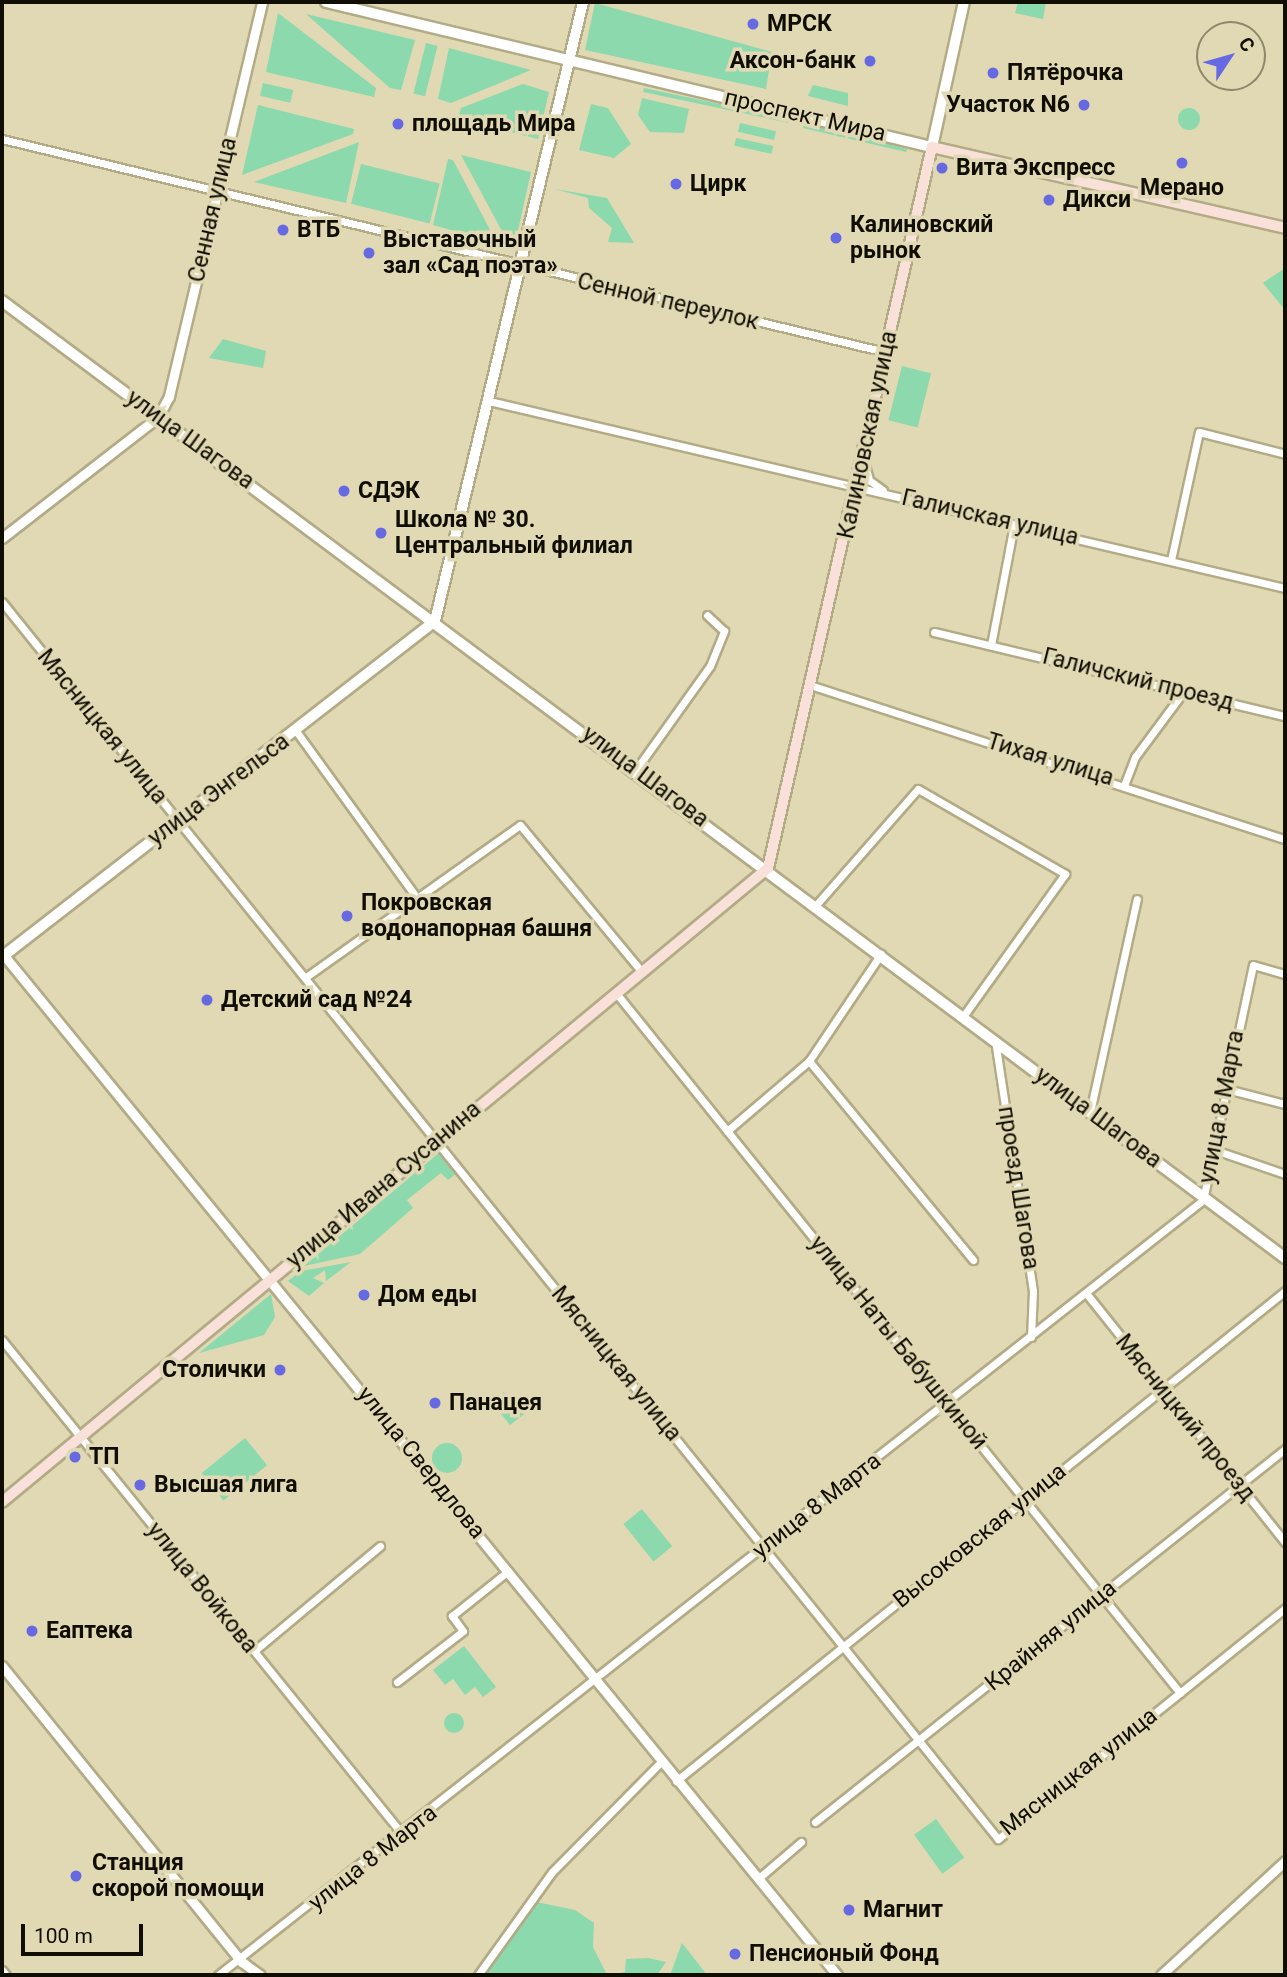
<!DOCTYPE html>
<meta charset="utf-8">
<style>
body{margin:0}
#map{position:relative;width:1287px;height:1977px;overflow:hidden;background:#e0d9b3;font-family:Roboto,sans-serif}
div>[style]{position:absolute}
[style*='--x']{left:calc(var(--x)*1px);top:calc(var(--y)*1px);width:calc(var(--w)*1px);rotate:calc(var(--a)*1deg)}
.green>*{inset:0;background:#8bd9ad;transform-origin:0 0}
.round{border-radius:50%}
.roads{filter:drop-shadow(2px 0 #b2ab86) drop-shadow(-2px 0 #b2ab86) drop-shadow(0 2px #b2ab86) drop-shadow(0 -2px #b2ab86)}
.minor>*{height:7px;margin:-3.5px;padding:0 3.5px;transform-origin:3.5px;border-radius:3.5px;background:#fff}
.tertiary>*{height:9px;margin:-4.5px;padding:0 4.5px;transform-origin:4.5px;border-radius:4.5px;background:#fff}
.secondary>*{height:10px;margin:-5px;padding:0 5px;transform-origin:5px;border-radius:5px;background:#fff}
.primary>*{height:10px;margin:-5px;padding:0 5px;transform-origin:5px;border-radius:5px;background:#f9e1d9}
.dots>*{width:19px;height:19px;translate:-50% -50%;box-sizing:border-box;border:4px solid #e0d9b3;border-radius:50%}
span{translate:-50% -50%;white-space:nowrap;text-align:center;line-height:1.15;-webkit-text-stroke:7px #e0d9b3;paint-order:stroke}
.poi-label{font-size:23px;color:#100d02;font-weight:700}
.left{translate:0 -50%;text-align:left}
.right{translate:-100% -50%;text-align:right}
.street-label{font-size:23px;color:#100d02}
.frame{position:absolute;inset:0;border:4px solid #100d02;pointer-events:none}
.north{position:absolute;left:1196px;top:21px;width:70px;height:70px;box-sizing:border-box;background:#e0d9b3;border:2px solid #8d876c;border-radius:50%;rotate:54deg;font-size:19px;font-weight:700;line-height:28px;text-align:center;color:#100d02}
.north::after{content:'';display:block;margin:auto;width:24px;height:32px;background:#6769e2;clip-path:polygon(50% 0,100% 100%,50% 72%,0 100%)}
.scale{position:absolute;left:21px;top:1924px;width:122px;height:32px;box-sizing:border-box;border:4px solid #100d02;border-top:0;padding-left:9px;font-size:21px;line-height:24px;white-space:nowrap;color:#100d02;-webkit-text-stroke:5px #e0d9b3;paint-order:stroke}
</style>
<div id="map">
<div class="green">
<i style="clip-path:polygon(1018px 2px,1046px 2px,1043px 19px,1015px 13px)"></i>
<i style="clip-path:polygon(595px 3px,772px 52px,766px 89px,585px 50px)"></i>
<i style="clip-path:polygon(278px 13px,376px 88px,374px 97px,266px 72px)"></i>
<i style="clip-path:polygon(306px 14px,415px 40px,401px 90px,390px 88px)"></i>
<i style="left:426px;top:43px;width:12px;height:52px;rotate:14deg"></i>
<i style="clip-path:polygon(449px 48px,531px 70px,451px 103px,438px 99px)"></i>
<i style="left:263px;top:83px;width:31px;height:13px;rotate:13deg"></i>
<i style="clip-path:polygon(523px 84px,549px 92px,538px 139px,458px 118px,461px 108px)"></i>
<i style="clip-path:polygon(813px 85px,848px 93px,848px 106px,808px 96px)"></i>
<i style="left:644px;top:88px;width:148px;height:4px;rotate:12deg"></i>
<i style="clip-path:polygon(642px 98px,689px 109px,684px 133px,650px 132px,638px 115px)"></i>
<i style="clip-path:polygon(591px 104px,608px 108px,631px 144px,614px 158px,579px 150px)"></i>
<i style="clip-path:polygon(258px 105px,354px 129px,353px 134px,242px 175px)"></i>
<i class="round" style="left:1178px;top:108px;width:22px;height:22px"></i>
<i style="left:740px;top:123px;width:37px;height:9px;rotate:13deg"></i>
<i style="clip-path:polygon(804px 124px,907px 149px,906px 152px,803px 128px)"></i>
<i style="left:736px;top:138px;width:38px;height:8px;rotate:12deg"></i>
<i style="clip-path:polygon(359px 142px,346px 203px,254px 182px)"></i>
<i style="clip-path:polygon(461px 155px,531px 172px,517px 235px,503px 233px)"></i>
<i style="clip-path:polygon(448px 159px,453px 160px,497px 243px,433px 225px)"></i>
<i style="left:361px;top:164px;width:81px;height:41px;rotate:14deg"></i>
<i style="clip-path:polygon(555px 189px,607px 198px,634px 243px,608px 242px,612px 228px,589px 208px,588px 198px)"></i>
<i style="clip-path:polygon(1285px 268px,1285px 310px,1263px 283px)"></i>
<i style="clip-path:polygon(223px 339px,266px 351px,263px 368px,209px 358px)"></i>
<i style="left:902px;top:366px;width:30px;height:56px;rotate:14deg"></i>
<i style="clip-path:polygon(440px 1152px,457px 1173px,448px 1180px,441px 1173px,407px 1200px,413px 1208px,360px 1254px,304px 1266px)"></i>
<i style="clip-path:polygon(351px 1262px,326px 1281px,325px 1270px,313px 1278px,324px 1283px,309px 1296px,288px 1281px,301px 1271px)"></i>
<i style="clip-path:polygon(271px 1294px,275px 1317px,264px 1335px,199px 1353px)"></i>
<i style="clip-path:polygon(504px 1392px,514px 1406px,525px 1398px,532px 1408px,510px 1425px,492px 1402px)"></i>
<i style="left:245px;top:1438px;width:35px;height:56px;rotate:51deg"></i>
<i class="round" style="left:432px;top:1443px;width:30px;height:30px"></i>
<i style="left:642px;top:1509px;width:48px;height:24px;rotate:51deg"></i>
<i style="clip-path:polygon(464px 1646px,496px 1687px,483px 1697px,475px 1687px,465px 1695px,453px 1679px,445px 1685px,433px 1670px)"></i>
<i class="round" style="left:444px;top:1713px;width:20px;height:20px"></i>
<i style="left:936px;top:1819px;width:48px;height:27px;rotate:54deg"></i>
<i style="clip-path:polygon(536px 1902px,575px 1910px,594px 1923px,593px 1947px,607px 1975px,482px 1975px)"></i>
<i style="clip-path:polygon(682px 1943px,707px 1975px,670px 1975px)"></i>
<i style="clip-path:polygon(648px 1958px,666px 1962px,657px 1975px,609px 1975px,625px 1972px,626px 1959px)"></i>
</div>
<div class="roads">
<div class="minor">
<i style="--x:2;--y:139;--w:908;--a:13.56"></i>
<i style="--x:489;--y:401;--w:818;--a:13.22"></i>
<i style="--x:864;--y:461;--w:20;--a:75"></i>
<i style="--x:869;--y:480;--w:17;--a:36"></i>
<i style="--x:1171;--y:560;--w:131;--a:-77.7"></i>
<i style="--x:1199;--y:432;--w:89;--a:14.3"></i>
<i style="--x:2;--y:602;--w:1588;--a:51.16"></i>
<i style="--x:998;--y:1839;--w:368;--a:-38.8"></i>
<i style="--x:934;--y:632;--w:361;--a:13.5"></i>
<i style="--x:991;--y:645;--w:123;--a:-79.2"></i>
<i style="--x:813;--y:686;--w:496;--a:18"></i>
<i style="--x:296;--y:731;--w:205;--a:54.1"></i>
<i style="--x:635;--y:771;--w:129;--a:-54.5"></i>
<i style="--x:710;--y:666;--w:38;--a:-68"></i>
<i style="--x:724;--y:631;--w:23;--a:-137"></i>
<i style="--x:1125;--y:783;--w:28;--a:-69"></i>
<i style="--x:1135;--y:757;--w:82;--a:-53.4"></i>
<i style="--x:816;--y:905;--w:154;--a:-48.7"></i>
<i style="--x:918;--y:789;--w:170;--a:30"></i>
<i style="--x:1065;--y:874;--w:173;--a:125.6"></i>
<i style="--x:306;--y:977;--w:262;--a:-35.4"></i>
<i style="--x:520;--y:825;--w:191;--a:50.3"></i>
<i style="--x:616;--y:993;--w:899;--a:51.14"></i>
<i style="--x:995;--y:1040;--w:254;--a:81.4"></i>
<i style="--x:1033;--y:1291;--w:46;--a:92.5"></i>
<i style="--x:809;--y:1061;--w:258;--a:50.5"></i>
<i style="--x:1223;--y:1088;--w:64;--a:14.5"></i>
<i style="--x:1090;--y:1112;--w:218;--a:-77.6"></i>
<i style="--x:727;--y:1131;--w:108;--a:-40.5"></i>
<i style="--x:809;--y:1061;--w:129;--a:-56.1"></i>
<i style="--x:1212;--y:1149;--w:77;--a:18.9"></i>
<i style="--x:1086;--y:1293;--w:319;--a:51.4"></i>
<i style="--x:2;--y:1340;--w:637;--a:50.99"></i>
<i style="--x:254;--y:1651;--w:164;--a:-39.8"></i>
<i style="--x:397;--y:1682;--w:83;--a:-37.7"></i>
<i style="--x:463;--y:1631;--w:19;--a:-126"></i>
<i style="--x:452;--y:1616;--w:72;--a:-38.8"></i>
<i style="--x:676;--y:1781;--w:782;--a:-38.82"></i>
<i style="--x:815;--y:1822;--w:600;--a:-38.44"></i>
<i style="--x:760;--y:1877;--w:54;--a:-40.5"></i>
<i style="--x:2;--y:1970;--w:6;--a:51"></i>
<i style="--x:218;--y:1975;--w:1253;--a:-38.2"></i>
<i style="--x:1203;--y:1200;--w:240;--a:-78"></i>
<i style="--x:1253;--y:965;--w:33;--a:16"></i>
<i style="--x:478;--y:1975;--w:127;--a:-54.3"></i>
<i style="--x:552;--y:1872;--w:155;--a:-45.3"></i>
</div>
<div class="tertiary">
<i style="--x:2;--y:538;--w:197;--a:-37.8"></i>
<i style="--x:158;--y:417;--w:24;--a:-62"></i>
<i style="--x:169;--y:396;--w:405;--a:-76.7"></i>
<i style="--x:2;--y:953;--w:1320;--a:50.75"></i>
<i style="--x:2;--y:1666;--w:381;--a:51"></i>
<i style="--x:242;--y:1962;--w:22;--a:36"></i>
<i style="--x:1161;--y:1975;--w:168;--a:-42.6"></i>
</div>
<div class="secondary">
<i style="--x:326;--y:2;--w:623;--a:13.46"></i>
<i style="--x:932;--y:147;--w:148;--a:-77.6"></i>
<i style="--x:2;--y:301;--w:1601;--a:36.72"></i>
<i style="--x:2;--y:957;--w:548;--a:-37.81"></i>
<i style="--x:435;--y:621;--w:636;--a:-76.55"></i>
</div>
<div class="primary">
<i style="--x:2;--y:1502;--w:994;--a:-39.61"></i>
<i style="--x:768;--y:868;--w:739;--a:-77.19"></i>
<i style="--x:932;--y:147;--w:362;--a:12.9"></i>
</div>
</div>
<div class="dots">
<i style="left:753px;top:24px;background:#6769e2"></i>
<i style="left:870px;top:61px;background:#6769e2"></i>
<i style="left:993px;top:73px;background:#6769e2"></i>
<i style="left:1084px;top:105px;background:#6769e2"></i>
<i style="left:398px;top:124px;background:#6769e2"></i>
<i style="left:1182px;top:163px;background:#6769e2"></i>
<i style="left:942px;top:168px;background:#6769e2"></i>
<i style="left:676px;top:184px;background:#6769e2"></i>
<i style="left:1049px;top:200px;background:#6769e2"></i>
<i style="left:283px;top:230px;background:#6769e2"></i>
<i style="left:836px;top:238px;background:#6769e2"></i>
<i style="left:369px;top:253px;background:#6769e2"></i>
<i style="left:344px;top:491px;background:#6769e2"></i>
<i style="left:381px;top:533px;background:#6769e2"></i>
<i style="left:347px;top:916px;background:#6769e2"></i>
<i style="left:207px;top:1000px;background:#6769e2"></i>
<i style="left:364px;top:1295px;background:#6769e2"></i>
<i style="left:280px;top:1370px;background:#6769e2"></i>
<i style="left:435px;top:1403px;background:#6769e2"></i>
<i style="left:75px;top:1457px;background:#6769e2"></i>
<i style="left:140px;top:1485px;background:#6769e2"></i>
<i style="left:32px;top:1631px;background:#6769e2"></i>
<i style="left:76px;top:1876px;background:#6769e2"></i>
<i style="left:849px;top:1910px;background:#6769e2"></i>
<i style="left:735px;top:1954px;background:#6769e2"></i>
</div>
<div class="poi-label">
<span class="left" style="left:767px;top:24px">МРСК</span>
<span class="right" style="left:856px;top:61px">Аксон-банк</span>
<span class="left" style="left:1007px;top:73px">Пятёрочка</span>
<span class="right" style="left:1070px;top:105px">Участок N6</span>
<span class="left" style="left:412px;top:124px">площадь Мира</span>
<span class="left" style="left:956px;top:168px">Вита Экспресс</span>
<span class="left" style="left:690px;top:184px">Цирк</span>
<span style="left:1182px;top:188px">Мерано</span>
<span class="left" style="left:1063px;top:200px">Дикси</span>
<span class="left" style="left:850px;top:238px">Калиновский<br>рынок</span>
<span class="left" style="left:297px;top:230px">ВТБ</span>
<span class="left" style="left:383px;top:253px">Выставочный<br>зал «Сад поэта»</span>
<span class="left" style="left:358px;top:491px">СДЭК</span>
<span class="left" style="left:395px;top:533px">Школа № 30.<br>Центральный филиал</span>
<span class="left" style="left:361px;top:916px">Покровская<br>водонапорная башня</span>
<span class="left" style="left:221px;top:1000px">Детский сад №24</span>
<span class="left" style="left:378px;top:1295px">Дом еды</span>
<span class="right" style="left:266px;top:1370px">Столички</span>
<span class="left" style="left:449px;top:1403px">Панацея</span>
<span class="left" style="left:89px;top:1457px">ТП</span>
<span class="left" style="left:154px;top:1485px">Высшая лига</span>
<span class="left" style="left:46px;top:1631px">Еаптека</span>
<span class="left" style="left:92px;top:1876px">Станция<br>скорой помощи</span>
<span class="left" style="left:863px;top:1910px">Магнит</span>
<span class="left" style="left:749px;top:1954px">Пенсионый Фонд</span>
</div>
<div class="street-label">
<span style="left:805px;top:116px;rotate:13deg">проспект Мира</span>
<span style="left:213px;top:210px;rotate:-77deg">Сенная улица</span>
<span style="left:668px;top:302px;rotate:13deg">Сенной переулок</span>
<span style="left:868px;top:435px;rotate:-78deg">Калиновская улица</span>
<span style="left:190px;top:440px;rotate:36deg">улица Шагова</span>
<span style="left:990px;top:518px;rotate:13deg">Галичская улица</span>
<span style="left:1138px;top:680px;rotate:14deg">Галичский проезд</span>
<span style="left:102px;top:727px;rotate:51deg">Мясницкая улица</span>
<span style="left:1050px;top:760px;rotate:17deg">Тихая улица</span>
<span style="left:645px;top:777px;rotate:37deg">улица Шагова</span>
<span style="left:219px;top:790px;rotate:-37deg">улица Энгельса</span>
<span style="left:1222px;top:1107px;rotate:-79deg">улица 8 Марта</span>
<span style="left:1098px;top:1118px;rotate:37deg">улица Шагова</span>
<span style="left:384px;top:1185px;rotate:-40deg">улица Ивана Сусанина</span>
<span style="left:1018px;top:1188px;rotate:81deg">проезд Шагова</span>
<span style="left:898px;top:1343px;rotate:51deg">улица Наты Бабушкиной</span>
<span style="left:616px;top:1364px;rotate:51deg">Мясницкая улица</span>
<span style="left:1185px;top:1418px;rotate:51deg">Мясницкий проезд</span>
<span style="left:421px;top:1463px;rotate:51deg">улица Свердлова</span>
<span style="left:817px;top:1506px;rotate:-38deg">улица 8 Марта</span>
<span style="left:980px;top:1536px;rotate:-39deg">Высоковская улица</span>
<span style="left:202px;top:1588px;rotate:51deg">улица Войкова</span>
<span style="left:1051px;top:1636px;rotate:-39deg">Крайняя улица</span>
<span style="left:1079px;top:1772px;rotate:-38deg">Мясницкая улица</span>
<span style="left:373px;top:1858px;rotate:-38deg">улица 8 Марта</span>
</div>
<div class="frame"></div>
<div class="north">С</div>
<div class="scale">100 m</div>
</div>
